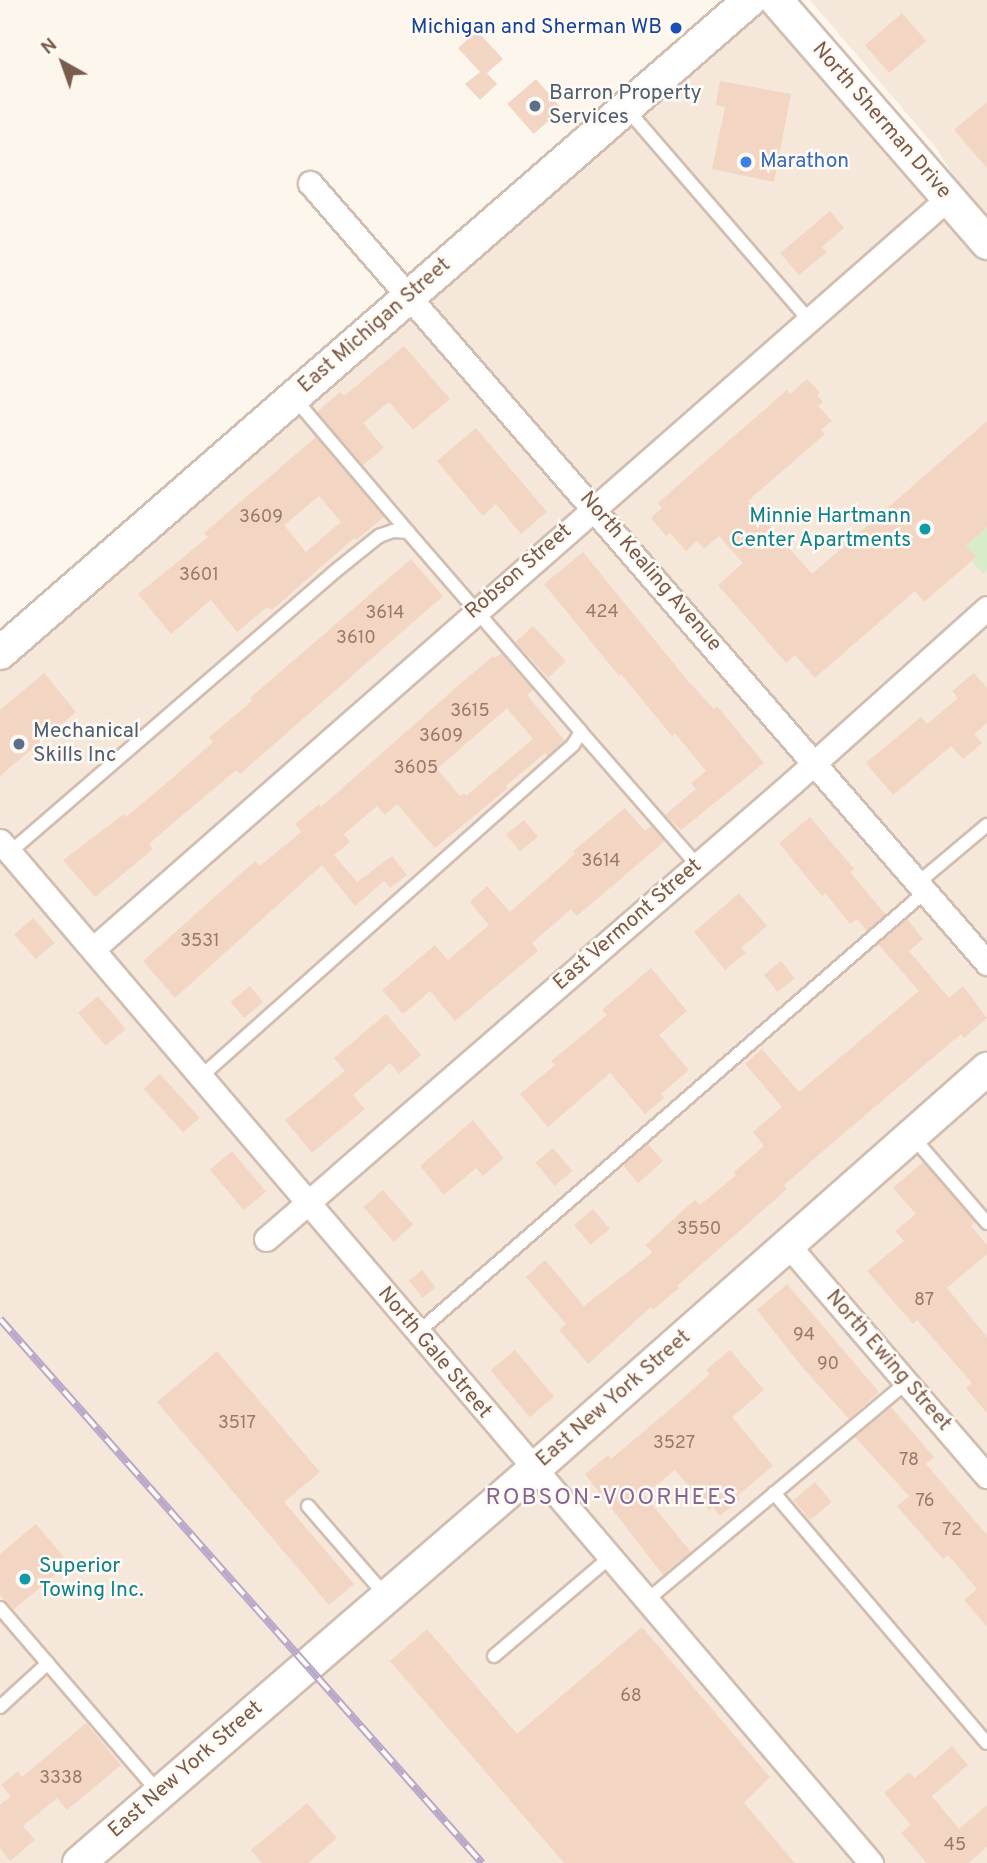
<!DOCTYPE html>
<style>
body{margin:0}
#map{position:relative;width:987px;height:1863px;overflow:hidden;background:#fdf6ec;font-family:Overpass,sans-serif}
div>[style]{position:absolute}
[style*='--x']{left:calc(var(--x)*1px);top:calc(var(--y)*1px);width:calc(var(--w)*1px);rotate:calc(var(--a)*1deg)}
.residential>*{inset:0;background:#f5e8da}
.green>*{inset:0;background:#d8ecc9}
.building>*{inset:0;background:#f3d5c3;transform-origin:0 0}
.roads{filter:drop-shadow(2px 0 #d1beb0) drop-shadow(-2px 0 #d1beb0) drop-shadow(0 2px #d1beb0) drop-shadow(0 -2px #d1beb0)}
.lane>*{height:12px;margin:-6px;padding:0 6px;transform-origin:6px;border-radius:6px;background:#fff}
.street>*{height:23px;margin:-11.5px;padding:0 11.5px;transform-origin:11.5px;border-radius:11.5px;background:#fff}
.secondary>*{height:32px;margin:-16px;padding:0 16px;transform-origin:16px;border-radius:16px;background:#fff}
.rail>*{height:8px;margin-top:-4px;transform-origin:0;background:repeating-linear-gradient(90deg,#fffaf3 0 16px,#b9a8c9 0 32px);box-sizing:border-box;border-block:2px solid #b9a8c9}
.dots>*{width:19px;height:19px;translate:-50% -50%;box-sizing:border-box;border:4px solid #fffaf3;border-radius:50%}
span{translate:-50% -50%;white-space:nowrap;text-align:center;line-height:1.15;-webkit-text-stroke:5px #fffaf3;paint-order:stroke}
.number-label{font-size:18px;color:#987a6a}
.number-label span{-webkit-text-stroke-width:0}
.transit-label{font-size:21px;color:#164399}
.right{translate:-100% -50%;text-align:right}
.service-label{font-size:21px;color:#4e5e75}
.left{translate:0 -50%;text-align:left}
.street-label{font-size:21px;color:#7a5c4d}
.shop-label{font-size:21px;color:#366cbe}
.culture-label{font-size:21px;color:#0d838f}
.neighbourhood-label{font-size:23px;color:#846695;letter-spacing:2px}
.north{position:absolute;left:28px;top:28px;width:70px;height:70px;-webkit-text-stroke:5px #fffaf3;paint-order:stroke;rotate:320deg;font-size:19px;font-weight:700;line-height:28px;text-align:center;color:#7a5c4d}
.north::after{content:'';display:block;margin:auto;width:24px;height:32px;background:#7a5c4d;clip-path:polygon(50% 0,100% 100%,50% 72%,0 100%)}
</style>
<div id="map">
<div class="residential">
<i style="clip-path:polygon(758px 0,987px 247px,987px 1863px,0 1863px,0 641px)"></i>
<i style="clip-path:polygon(810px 0,987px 0,987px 221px,967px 198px,937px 149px)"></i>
</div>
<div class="green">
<i style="clip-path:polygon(987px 527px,987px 570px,983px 574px,972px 561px,976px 557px,966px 546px)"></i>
</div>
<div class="building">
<i style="left:902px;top:13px;width:37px;height:49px;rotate:49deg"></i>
<i style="clip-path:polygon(477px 31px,503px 59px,487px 73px,497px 84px,480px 100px,465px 84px,480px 72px,458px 48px)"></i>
<i style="left:536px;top:79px;width:40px;height:38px;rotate:49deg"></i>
<i style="clip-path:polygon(720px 81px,791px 94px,774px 182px,712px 169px,725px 107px,716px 105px)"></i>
<i style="clip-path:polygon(987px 102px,987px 168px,954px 130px)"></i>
<i style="clip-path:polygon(830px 211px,844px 228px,822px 247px,827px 252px,799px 275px,780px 253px)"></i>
<i style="clip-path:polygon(404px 346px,450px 399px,413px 430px,389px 402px,363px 423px,384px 448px,363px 465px,317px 412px,340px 392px,344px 396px)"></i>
<i style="clip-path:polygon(807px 379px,820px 393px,817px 395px,823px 402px,818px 406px,832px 421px,821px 430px,825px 434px,748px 501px,812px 574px,987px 421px,987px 527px,966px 546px,976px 557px,924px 602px,915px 591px,815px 678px,795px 655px,786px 663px,718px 585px,743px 563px,719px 536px,704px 549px,697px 541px,686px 551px,670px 533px,666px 536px,651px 518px,662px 508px,658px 503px,718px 450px,787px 390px,790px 394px)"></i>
<i style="clip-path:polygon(476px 428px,547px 512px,521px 534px,496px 504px,483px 516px,437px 461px)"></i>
<i style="clip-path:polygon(evenodd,316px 437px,384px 517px,356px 540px,354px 538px,272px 610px,267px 607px,237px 632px,211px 600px,171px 634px,138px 594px,208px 537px,204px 533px,316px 437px,319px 496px,341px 522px,306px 552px,284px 525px,319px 496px)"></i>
<i style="clip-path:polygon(583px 552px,688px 681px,714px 709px,717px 706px,764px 763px,681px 830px,665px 815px,696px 789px,691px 783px,706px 771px,675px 733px,672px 736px,621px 674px,619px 676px,544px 584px)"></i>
<i style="clip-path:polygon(411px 559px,443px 596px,240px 774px,236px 770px,185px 813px,149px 844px,153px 849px,95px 897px,63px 860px,124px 814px,126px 817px,177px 774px,213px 742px,209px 737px,252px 701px,250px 698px)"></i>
<i style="left:533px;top:626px;width:48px;height:24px;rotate:47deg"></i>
<i style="clip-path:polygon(evenodd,501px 653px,533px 690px,527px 695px,565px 741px,548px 756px,545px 753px,506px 786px,508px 788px,435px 848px,397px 804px,385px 815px,377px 806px,344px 834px,350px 842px,334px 855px,357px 882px,392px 856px,407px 875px,390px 888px,384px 881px,355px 906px,322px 865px,175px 998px,143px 961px,255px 861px,260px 866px,301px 832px,295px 824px,319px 804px,321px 807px,461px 683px,493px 656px,495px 658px,501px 653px,507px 708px,533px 739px,466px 796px,464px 793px,460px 796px,437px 769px,507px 708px)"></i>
<i style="clip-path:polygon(44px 673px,76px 712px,0 776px,0 710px)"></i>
<i style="clip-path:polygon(974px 673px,987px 688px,987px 723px,974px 734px,982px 743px,963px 759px,951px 746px,893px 795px,866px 763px,921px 717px,927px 724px,958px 698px,952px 691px)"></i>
<i style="clip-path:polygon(625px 808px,645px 831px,651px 826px,665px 841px,577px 916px,571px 909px,532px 943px,538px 951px,455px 1021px,430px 991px,403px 1014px,382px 990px,435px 945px,448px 960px,489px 925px,470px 902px,487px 886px,510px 912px,575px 854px,573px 851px)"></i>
<i style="clip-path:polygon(810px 817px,854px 869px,850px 872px,886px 915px,867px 931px,857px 919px,850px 924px,825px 893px,822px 896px,779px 843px)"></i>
<i style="left:524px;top:820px;width:22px;height:23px;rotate:51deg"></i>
<i style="clip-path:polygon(739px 893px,767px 926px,741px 948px,746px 953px,725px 970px,694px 932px)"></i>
<i style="left:33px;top:918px;width:33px;height:25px;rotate:49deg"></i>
<i style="clip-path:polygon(907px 919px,923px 939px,909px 951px,949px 998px,963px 986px,987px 1018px,964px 1038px,961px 1034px,844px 1133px,784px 1185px,787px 1189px,677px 1286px,679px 1288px,653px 1310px,651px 1307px,588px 1364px,559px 1330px,566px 1324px,526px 1277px,545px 1260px,584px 1306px,652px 1253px,646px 1245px,670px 1222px,695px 1200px,700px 1205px,736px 1175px,734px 1172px,764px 1146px,753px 1132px,782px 1107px,745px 1064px,762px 1049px,799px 1092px,919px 991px,878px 944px)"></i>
<i style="left:781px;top:961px;width:22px;height:22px;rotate:51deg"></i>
<i style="clip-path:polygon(651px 968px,687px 1011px,659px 1035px,689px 1070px,661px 1094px,664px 1098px,645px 1114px,610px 1073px,548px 1127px,520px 1094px,555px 1065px,551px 1061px,607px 1015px,602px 1010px)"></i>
<i style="left:250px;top:986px;width:21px;height:25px;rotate:51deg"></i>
<i style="left:98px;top:996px;width:43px;height:26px;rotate:50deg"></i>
<i style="clip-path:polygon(386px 1014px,421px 1055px,399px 1074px,390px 1063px,353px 1095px,365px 1109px,312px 1153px,285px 1120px,345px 1071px,334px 1058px)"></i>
<i style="left:160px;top:1074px;width:59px;height:22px;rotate:48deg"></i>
<i style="clip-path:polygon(473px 1120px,504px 1158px,483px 1176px,476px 1168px,444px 1195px,420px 1166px)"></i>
<i style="left:648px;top:1144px;width:23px;height:33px;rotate:49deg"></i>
<i style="left:553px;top:1148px;width:30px;height:23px;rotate:50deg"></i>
<i style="left:232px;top:1151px;width:53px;height:29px;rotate:50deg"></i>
<i style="clip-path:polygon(923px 1162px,975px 1222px,971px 1226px,987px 1245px,987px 1254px,947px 1288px,987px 1337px,987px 1413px,966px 1388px,972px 1383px,917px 1320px,913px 1324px,867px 1271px,904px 1241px,895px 1231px,916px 1214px,893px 1188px)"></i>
<i style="left:383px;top:1190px;width:46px;height:26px;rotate:49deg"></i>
<i style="left:593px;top:1209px;width:26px;height:25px;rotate:50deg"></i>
<i style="left:422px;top:1270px;width:22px;height:17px;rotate:51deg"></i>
<i style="clip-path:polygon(787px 1284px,879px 1392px,849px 1419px,803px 1368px,757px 1310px)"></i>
<i style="left:515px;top:1350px;width:61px;height:32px;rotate:50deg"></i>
<i style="clip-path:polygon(730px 1350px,764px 1390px,732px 1417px,773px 1466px,737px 1496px,740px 1499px,720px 1516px,713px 1507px,709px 1510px,675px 1470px,644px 1495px,691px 1552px,663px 1575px,585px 1474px,608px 1455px,611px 1459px,674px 1406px,710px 1374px,706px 1370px)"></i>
<i style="clip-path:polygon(217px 1351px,320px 1472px,284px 1502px,354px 1584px,329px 1605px,157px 1402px)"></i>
<i style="clip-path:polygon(891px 1407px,934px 1457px,926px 1464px,987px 1535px,987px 1627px,964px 1600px,977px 1589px,948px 1555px,943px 1559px,897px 1506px,909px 1496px,855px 1437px)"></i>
<i style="left:815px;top:1482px;width:26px;height:28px;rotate:50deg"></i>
<i style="clip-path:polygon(36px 1524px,69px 1563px,13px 1610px,0 1595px,0 1554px)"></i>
<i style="clip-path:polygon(642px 1627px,770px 1777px,744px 1803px,795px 1863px,564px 1863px,390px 1661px,427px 1629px,517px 1734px)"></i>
<i style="clip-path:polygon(86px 1723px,121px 1765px,67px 1810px,57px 1798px,23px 1826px,35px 1840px,10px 1861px,0 1848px,0 1805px,11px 1796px,1px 1785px,18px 1771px,22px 1777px)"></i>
<i style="clip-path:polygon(952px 1746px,968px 1765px,932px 1796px,959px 1829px,987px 1805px,987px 1847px,968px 1863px,927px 1863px,901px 1833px,911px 1825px,884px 1793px,909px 1772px,915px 1778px)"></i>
<i style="clip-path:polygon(307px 1803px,337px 1838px,308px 1863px,262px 1863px,251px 1850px)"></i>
</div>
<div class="roads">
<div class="lane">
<i style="--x:626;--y:108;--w:279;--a:49.2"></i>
<i style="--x:295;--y:399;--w:175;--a:49.6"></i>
<i style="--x:581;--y:732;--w:176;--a:48.9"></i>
<i style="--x:10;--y:852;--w:433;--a:-40.8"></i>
<i style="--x:338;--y:569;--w:53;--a:-38.8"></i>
<i style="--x:379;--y:536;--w:15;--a:-20"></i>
<i style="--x:393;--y:531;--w:15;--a:4"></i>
<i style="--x:408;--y:532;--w:264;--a:49.1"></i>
<i style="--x:581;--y:732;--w:15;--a:122"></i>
<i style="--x:573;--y:745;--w:499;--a:138.3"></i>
<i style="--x:919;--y:882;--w:89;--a:-40"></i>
<i style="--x:912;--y:1136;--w:115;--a:49.2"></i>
<i style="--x:417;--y:1333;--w:674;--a:-40.97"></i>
<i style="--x:774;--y:1493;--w:328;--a:49.6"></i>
<i style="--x:308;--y:1506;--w:119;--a:49.1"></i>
<i style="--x:646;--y:1601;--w:339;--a:-40"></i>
<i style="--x:0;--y:1608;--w:244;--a:49.3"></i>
<i style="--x:494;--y:1656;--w:151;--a:-40.4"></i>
<i style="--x:0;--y:1707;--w:65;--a:-42.5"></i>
</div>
<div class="street">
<i style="--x:310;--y:183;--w:1033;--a:49.04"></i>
<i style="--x:0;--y:841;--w:1343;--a:49.56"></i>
<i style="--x:93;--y:949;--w:1138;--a:-41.29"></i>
<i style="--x:266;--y:1239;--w:696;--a:-40.92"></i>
<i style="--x:792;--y:783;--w:262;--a:-41.9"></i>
<i style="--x:788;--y:1245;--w:305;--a:49.3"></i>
</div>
<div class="secondary">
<i style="--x:776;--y:0;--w:322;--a:49"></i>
<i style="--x:0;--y:653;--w:994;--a:-41.05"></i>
<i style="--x:79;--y:1863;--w:586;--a:-40.85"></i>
<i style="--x:522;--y:1480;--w:621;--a:-41.47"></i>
</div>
</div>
<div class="rail">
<i style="--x:0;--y:1319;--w:727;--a:48.46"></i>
</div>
<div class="dots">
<i style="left:676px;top:28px;background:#1a4fb4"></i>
<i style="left:535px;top:106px;background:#5c6f8a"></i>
<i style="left:746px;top:162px;background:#3f7fe0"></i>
<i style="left:925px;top:529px;background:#0f9aa8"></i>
<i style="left:19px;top:744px;background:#5c6f8a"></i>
<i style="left:25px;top:1579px;background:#0f9aa8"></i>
</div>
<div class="number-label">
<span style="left:261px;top:518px">3609</span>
<span style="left:199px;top:576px">3601</span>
<span style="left:602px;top:613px">424</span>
<span style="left:385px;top:614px">3614</span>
<span style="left:356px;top:639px">3610</span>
<span style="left:470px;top:712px">3615</span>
<span style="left:441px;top:737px">3609</span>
<span style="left:416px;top:769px">3605</span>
<span style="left:601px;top:862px">3614</span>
<span style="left:200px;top:942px">3531</span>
<span style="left:699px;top:1230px">3550</span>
<span style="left:924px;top:1301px">87</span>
<span style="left:804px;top:1336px">94</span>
<span style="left:828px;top:1365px">90</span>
<span style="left:237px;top:1424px">3517</span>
<span style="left:674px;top:1444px">3527</span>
<span style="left:909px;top:1461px">78</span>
<span style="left:925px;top:1502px">76</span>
<span style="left:952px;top:1531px">72</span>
<span style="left:631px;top:1697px">68</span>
<span style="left:61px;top:1779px">3338</span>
<span style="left:955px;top:1846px">45</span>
</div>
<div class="transit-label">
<span class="right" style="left:662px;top:28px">Michigan and Sherman WB</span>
</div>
<div class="service-label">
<span class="left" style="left:549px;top:106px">Barron Property<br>Services</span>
<span class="left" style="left:33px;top:744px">Mechanical<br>Skills Inc</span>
</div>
<div class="street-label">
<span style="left:881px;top:121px;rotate:49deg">North Sherman Drive</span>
<span style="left:375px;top:326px;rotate:-41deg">East Michigan Street</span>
<span style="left:519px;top:572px;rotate:-41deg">Robson Street</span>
<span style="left:650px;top:572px;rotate:49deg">North Kealing Avenue</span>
<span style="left:628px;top:925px;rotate:-41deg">East Vermont Street</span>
<span style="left:434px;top:1353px;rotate:50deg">North Gale Street</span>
<span style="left:888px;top:1361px;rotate:49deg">North Ewing Street</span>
<span style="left:614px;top:1399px;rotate:-41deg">East New York Street</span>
<span style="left:186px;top:1770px;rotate:-41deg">East New York Street</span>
</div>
<div class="shop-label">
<span class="left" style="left:760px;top:162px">Marathon</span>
</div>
<div class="culture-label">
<span class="right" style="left:911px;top:529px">Minnie Hartmann<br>Center Apartments</span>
<span class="left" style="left:39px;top:1579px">Superior<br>Towing Inc.</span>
</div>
<div class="neighbourhood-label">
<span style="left:612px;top:1499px">ROBSON-VOORHEES</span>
</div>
<div class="north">N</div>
</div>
